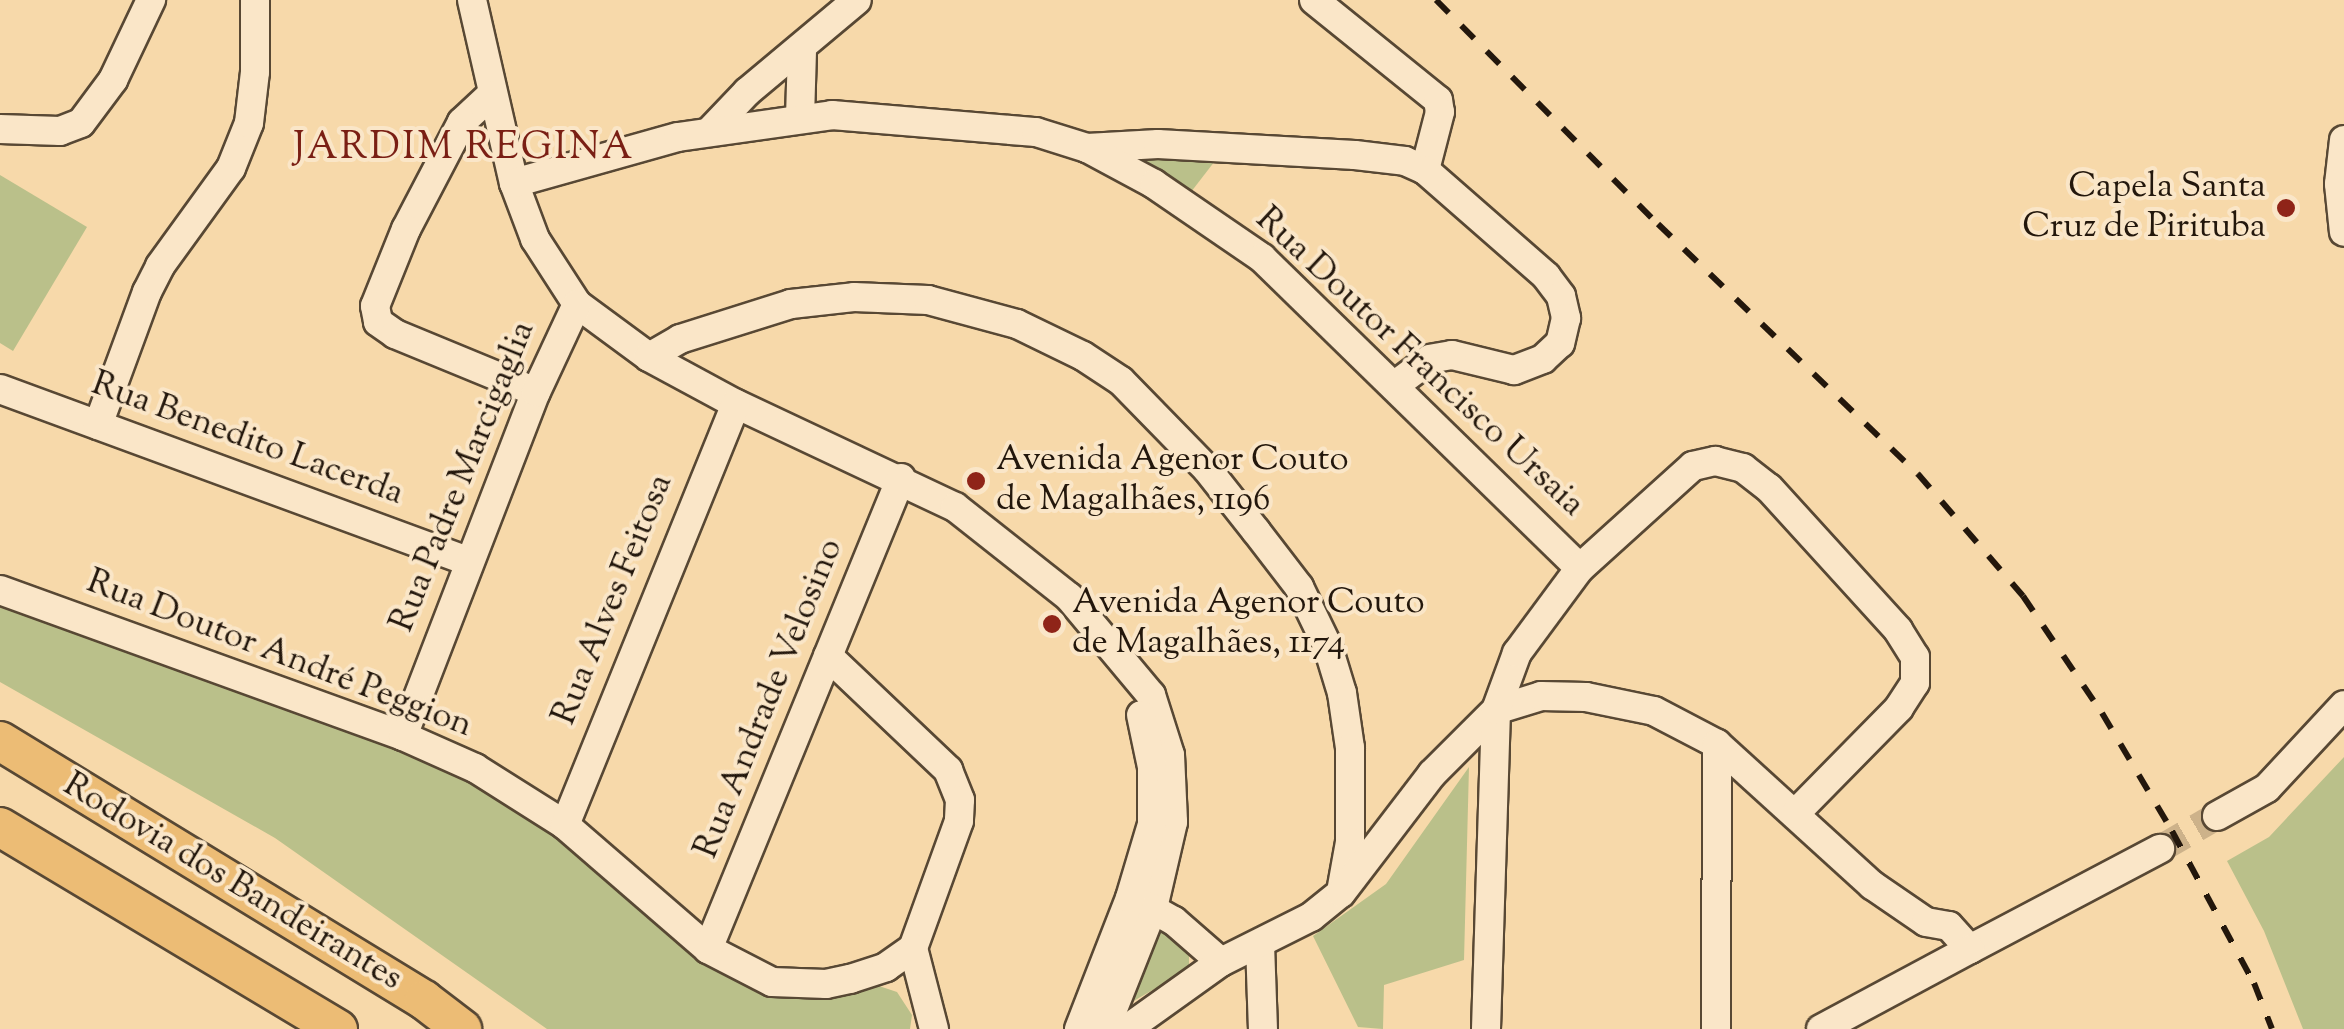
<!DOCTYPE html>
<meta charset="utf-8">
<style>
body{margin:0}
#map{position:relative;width:2344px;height:1029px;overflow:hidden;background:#f7d9aa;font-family:"Sorts Mill Goudy",serif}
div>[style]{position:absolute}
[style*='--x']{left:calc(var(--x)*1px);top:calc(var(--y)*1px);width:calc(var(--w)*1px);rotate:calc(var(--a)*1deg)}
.green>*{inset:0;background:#bac08a}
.minor-tunnel>*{height:28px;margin-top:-14px;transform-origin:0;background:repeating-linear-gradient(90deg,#cdb28a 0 28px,transparent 0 42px)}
.roads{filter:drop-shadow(2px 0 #584834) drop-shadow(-2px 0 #584834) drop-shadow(0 2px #584834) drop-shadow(0 -2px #584834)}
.minor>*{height:28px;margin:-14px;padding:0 14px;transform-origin:14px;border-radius:14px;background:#fae6c8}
.highway>*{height:38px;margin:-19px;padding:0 19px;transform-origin:19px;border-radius:19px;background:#ecbc75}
.rail>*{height:6px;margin-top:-3px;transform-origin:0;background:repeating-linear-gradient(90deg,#23170c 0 18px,transparent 0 36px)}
.dots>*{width:28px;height:28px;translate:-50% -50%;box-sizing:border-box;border:5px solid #fae6c8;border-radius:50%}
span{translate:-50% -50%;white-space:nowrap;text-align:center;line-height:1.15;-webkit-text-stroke:8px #fae6c8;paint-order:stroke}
.poi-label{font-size:35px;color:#23170c}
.right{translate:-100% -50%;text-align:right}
.left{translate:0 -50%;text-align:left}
.street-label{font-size:35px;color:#23170c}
.neighbourhood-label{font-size:38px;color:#7a1f14;letter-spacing:2.5px}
</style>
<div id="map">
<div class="green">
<i style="clip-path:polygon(1139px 157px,1218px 157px,1191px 192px)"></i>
<i style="clip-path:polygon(0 175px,87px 227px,13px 351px,0 343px)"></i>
<i style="clip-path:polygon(0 595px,471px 776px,559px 832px,737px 977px,870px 983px,897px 992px,912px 1015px,910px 1029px,547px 1029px,275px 838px,0 682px)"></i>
<i style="clip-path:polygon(2344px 757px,2344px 1029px,2303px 1029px,2264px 931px,2227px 861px,2269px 837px)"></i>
<i style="clip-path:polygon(1469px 767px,1464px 960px,1384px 985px,1383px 1029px,1358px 1027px,1313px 936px,1386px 884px)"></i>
<i style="clip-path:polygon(1166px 932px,1189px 956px,1189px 969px,1125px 1006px,1154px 933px)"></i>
</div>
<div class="minor-tunnel">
<i style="--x:2160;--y:849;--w:66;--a:-30.1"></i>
</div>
<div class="roads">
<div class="minor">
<i style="--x:472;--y:0;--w:188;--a:77.1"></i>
<i style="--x:514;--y:183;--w:60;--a:69.4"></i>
<i style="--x:535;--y:239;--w:77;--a:57.1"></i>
<i style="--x:577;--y:304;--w:89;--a:36.4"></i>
<i style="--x:649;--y:357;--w:99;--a:28.4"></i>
<i style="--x:736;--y:404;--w:242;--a:25.2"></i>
<i style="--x:955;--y:507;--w:145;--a:38.3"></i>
<i style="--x:1069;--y:597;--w:128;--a:50.1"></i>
<i style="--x:1151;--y:695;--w:63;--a:72.4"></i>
<i style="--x:1170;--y:755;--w:67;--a:87.4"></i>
<i style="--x:1173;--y:822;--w:88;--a:103.1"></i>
<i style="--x:1153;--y:908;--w:130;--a:111.6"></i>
<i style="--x:1314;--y:0;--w:159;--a:38.9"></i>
<i style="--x:1438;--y:100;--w:12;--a:81"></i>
<i style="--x:1440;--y:112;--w:60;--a:104.5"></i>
<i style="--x:491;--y:95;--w:40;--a:137"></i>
<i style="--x:462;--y:122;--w:121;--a:117.6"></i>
<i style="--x:406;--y:229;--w:83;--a:111.9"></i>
<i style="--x:375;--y:306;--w:16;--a:79"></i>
<i style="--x:378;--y:322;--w:21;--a:35"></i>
<i style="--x:395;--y:334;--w:152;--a:22.4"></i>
<i style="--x:800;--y:118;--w:69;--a:-88.3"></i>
<i style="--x:0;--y:129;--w:60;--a:1.9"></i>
<i style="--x:60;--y:131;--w:22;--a:-21"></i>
<i style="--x:81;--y:123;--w:54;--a:-53.3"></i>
<i style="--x:113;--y:80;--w:89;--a:-64.6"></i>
<i style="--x:710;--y:131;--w:54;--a:-46.5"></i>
<i style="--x:747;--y:92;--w:143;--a:-39.9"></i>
<i style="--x:2344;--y:140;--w:44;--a:96.5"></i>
<i style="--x:2339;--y:184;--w:48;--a:84.1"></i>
<i style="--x:1087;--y:148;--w:71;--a:-3.2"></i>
<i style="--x:1158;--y:144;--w:197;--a:3.2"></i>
<i style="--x:1355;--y:155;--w:50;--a:6.8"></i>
<i style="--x:1405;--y:161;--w:22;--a:24"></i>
<i style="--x:1425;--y:170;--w:161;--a:41.2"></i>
<i style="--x:1546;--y:276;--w:25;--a:53"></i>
<i style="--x:1561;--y:296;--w:23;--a:77"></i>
<i style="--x:1566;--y:318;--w:26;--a:103"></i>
<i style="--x:1560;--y:343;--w:23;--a:137"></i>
<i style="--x:1543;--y:359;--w:31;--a:159"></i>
<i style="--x:1514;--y:370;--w:64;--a:-166.4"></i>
<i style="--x:1452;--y:355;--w:22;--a:170"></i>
<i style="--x:1430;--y:359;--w:45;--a:143.1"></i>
<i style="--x:514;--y:183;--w:170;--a:-15.7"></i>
<i style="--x:678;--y:137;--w:156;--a:-8.1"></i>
<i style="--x:832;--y:115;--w:205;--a:4.8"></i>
<i style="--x:1036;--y:132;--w:53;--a:17.4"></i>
<i style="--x:1087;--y:148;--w:76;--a:28.2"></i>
<i style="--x:1154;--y:184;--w:131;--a:34.4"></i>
<i style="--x:1262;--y:258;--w:444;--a:44.3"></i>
<i style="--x:649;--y:357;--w:36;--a:-30"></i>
<i style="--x:680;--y:339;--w:116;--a:-17.5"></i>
<i style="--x:791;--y:304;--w:63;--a:-6.3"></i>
<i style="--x:854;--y:297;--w:74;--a:2.3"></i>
<i style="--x:928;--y:300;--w:92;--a:15.1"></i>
<i style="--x:1017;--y:324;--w:73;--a:25.9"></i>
<i style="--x:1083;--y:356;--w:45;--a:33.3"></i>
<i style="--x:1121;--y:381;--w:123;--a:45.7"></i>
<i style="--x:1207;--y:469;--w:79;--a:51.7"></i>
<i style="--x:1256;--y:531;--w:71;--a:52.5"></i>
<i style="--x:1299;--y:587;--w:67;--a:64.2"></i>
<i style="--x:1328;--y:647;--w:48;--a:73.1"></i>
<i style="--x:1342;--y:693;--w:56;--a:81.7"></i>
<i style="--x:1350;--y:748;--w:94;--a:90"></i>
<i style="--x:1350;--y:842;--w:51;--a:100.2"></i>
<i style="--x:0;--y:389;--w:500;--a:20.2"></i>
<i style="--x:98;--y:425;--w:142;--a:-69.8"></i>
<i style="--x:147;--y:292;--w:29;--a:-63"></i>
<i style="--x:160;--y:266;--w:121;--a:-54.1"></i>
<i style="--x:231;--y:168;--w:48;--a:-68.2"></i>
<i style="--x:249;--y:123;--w:51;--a:-83.3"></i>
<i style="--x:255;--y:72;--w:72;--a:-90"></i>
<i style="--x:0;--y:590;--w:429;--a:19.9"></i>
<i style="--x:403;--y:736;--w:79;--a:24"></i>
<i style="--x:475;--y:768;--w:107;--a:32.3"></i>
<i style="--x:565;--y:825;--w:189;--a:40.9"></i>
<i style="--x:708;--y:949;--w:72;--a:27.3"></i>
<i style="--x:772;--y:982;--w:54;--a:2.1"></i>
<i style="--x:826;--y:984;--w:25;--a:-12"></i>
<i style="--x:850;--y:979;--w:38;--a:-18"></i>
<i style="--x:886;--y:967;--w:33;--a:-35"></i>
<i style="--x:828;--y:656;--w:166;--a:43.5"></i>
<i style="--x:948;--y:770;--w:32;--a:68"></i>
<i style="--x:960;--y:800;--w:21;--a:93"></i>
<i style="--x:959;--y:821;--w:135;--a:109.9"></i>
<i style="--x:403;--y:736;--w:369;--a:-68.9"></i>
<i style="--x:536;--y:392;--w:97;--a:-65"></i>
<i style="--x:2217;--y:816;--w:57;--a:-29.2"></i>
<i style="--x:2267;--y:788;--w:113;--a:-47.1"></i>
<i style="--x:565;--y:825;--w:454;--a:-67.9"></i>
<i style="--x:1138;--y:901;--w:41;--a:29.1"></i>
<i style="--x:1174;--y:921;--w:62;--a:41.1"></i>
<i style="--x:1260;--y:944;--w:85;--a:88"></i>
<i style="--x:913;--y:948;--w:84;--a:75.5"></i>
<i style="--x:708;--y:949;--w:509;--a:-67.72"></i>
<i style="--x:1079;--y:1029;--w:141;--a:-68.7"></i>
<i style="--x:1130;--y:898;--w:77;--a:-73.4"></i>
<i style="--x:1152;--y:824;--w:57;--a:-90"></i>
<i style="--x:1152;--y:767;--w:53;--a:-101.9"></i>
<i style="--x:1127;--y:1029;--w:115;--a:-35.5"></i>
<i style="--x:1221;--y:962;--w:101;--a:-26.6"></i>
<i style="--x:1311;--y:917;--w:38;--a:-39"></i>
<i style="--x:1341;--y:893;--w:150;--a:-52.6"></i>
<i style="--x:1432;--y:774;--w:91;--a:-45"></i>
<i style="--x:1496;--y:710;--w:47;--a:-17.3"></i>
<i style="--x:1541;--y:696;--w:45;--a:1.3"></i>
<i style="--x:1586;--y:697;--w:69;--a:11.6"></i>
<i style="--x:1654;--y:711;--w:71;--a:27.6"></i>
<i style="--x:1717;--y:744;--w:210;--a:42.3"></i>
<i style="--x:1872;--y:885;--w:65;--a:34.4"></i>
<i style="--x:1926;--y:922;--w:23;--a:10"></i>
<i style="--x:1949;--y:926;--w:31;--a:48"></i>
<i style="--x:1970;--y:949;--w:215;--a:-27.8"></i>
<i style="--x:1486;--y:1029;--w:319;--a:-88.2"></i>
<i style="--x:1496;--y:710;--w:61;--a:-69.8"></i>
<i style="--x:1517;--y:653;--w:106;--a:-53.5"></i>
<i style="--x:1580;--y:568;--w:152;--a:-42.1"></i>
<i style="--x:1693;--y:466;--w:23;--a:-13"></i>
<i style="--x:1715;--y:461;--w:29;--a:14"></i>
<i style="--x:1743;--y:468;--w:33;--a:38"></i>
<i style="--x:1769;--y:488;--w:192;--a:47.7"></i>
<i style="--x:1898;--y:630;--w:32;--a:58"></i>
<i style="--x:1915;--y:657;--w:26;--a:90"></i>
<i style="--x:1915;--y:683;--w:30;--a:123"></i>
<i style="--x:1899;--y:708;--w:148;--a:134.5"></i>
<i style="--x:1716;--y:1029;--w:285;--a:-89.8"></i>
<i style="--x:1821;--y:1029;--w:169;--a:-28.2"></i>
</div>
<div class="highway">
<i style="--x:0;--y:741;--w:497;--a:31.4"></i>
<i style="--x:424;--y:1000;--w:48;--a:37.3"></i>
<i style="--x:0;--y:827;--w:394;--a:30.9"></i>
</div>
</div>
<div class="rail">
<i style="--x:1436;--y:0;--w:315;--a:45.3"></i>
<i style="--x:1658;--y:224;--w:361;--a:43.9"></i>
<i style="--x:1918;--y:474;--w:161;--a:49.3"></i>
<i style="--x:2023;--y:596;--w:141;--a:56"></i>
<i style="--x:2102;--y:713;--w:137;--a:59.3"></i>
<i style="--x:2172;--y:831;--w:173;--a:61.7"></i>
<i style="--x:2254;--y:983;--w:49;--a:68.6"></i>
</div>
<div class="dots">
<i style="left:2286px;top:208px;background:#8f2418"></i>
<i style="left:976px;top:481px;background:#8f2418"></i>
<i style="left:1052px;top:624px;background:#8f2418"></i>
</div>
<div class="poi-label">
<span class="right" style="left:2266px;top:208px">Capela Santa<br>Cruz de Pirituba</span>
<span class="left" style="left:996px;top:481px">Avenida Agenor Couto<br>de Magalhães, 1196</span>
<span class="left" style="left:1072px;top:624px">Avenida Agenor Couto<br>de Magalhães, 1174</span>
</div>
<div class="street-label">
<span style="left:1419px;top:363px;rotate:43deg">Rua Doutor Francisco Ursaia</span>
<span style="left:247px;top:440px;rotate:20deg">Rua Benedito Lacerda</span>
<span style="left:464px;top:477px;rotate:-68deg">Rua Padre Marcigaglia</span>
<span style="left:614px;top:600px;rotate:-68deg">Rua Alves Feitosa</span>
<span style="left:279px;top:655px;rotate:21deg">Rua Doutor André Peggion</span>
<span style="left:770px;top:699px;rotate:-68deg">Rua Andrade Velosino</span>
<span style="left:232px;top:883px;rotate:31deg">Rodovia dos Bandeirantes</span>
</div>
<div class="neighbourhood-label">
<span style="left:464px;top:150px">JARDIM REGINA</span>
</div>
</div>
